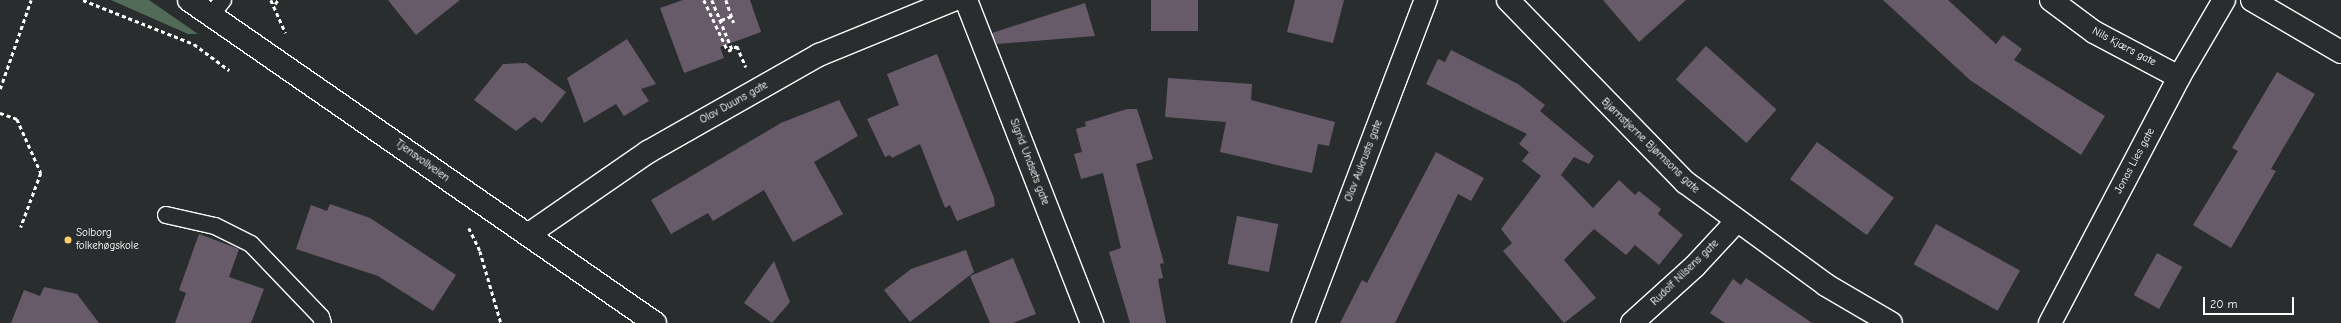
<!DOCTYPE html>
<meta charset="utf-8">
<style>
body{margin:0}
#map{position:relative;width:2341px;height:323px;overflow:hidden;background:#2a2d2e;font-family:"Comic Neue",sans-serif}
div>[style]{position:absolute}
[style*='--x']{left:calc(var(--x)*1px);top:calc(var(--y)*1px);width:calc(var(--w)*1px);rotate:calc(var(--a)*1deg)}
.green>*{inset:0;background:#526b59}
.building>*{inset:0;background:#675b6a;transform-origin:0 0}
.path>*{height:2.5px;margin-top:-1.25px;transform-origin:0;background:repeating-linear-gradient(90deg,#fff 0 4px,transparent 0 7px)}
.roads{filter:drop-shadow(1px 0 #fff) drop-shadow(-1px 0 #fff) drop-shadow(0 1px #fff) drop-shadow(0 -1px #fff)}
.lane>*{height:16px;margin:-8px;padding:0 8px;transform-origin:8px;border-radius:8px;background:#2a2d2e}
.street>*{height:22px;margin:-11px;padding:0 11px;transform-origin:11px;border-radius:11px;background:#2a2d2e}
.secondary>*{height:22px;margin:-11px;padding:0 11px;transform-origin:11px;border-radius:11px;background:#2a2d2e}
.dots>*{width:11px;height:11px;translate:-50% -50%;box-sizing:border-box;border:2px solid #2a2d2e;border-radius:50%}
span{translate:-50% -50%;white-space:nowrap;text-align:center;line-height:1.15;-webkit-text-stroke:3.5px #2a2d2e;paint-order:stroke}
.street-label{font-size:11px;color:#fff}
.poi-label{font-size:11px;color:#fff}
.left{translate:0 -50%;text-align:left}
.scale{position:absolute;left:2203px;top:297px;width:91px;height:18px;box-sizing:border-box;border:2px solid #fff;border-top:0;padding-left:5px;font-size:12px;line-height:14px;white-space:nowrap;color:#fff;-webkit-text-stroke:3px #2a2d2e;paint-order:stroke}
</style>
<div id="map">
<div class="green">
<i style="clip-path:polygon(111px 0,149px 0,198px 34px,188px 34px)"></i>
</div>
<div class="building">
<i style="clip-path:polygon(388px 0,460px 0,416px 35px)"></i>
<i style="clip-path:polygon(683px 0,750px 0,761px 32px,720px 47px,724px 58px,684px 73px,660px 8px)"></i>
<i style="left:1151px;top:0;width:47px;height:31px"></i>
<i style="clip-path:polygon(1295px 0,1344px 0,1333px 43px,1287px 32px)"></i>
<i style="clip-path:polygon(1603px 0,1686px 0,1639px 42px)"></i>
<i style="clip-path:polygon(1883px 0,1948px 0,1996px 44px,2003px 35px,2022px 49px,2014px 60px,2105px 116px,2081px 155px,1970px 80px)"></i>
<i style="clip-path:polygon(1085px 3px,1095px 36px,997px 44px,992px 33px)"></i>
<i style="clip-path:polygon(627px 39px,656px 84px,641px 89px,649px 101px,624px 116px,616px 104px,584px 123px,567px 78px)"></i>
<i style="left:1706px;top:46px;width:95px;height:45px;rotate:42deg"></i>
<i style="clip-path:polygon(1451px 50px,1518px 84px,1545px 105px,1540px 111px,1594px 156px,1589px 164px,1574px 157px,1561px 175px,1593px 208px,1619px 180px,1635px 195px,1639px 191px,1661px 209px,1658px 214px,1683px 235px,1659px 265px,1635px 245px,1626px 255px,1594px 229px,1564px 260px,1596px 298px,1564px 323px,1503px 251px,1512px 243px,1501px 229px,1541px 176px,1522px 161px,1529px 152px,1519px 144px,1527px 134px,1426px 84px,1438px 59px,1445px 62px)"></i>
<i style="clip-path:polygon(937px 54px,994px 198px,995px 206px,957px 221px,950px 205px,945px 208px,920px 144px,892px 158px,890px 155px,885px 157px,867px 119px,899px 105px,887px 74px)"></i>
<i style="clip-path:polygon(526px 63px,566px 92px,542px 123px,534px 117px,516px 131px,474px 100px,503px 64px)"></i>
<i style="clip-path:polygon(2277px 72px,2315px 94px,2271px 169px,2276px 171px,2231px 248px,2193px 225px,2238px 151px,2232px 148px)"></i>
<i style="clip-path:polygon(1168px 78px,1252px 84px,1251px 100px,1335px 122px,1329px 146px,1318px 144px,1312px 173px,1220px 152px,1226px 122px,1165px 117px)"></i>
<i style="clip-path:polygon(839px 100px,858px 136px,814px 162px,843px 214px,793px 242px,764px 190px,713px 221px,708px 213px,671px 234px,651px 200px,781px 123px)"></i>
<i style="clip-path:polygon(1127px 109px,1137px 109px,1153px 159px,1136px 164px,1164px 263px,1160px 264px,1163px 278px,1158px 279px,1166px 323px,1130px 323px,1109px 252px,1121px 248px,1103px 173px,1081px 179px,1074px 154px,1082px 152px,1076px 129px,1086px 126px,1085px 122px)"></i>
<i style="left:1817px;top:142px;width:95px;height:46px;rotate:36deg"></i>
<i style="clip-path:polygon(1436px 152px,1484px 178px,1471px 201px,1458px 194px,1395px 323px,1340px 323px,1362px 280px,1367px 283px)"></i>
<i style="clip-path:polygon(330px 204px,370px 218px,456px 275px,433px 311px,378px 276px,296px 249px,311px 205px,327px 211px)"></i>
<i style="left:1237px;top:216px;width:42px;height:49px;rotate:11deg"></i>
<i style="left:1936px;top:224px;width:96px;height:46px;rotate:29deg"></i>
<i style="clip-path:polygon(199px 234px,239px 249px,229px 277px,264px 289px,251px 323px,175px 323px,186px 293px,179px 290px)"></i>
<i style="clip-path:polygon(966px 250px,974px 272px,910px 322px,884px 290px,911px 269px)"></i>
<i style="left:2157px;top:253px;width:29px;height:48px;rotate:29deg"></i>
<i style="clip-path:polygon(1013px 258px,1036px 314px,1013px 323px,990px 323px,970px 276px)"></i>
<i style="clip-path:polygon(774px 261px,790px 302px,772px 323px,744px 303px)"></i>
<i style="clip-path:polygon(1746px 278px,1812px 323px,1725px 323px,1710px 313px,1733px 279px,1741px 285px)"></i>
<i style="clip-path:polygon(44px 287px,77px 294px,99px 323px,11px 323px,24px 290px,40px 296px)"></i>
</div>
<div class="path">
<i style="--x:83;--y:0;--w:119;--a:21.6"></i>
<i style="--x:194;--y:44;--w:44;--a:36.6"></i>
<i style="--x:271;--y:0;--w:36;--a:66"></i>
<i style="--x:704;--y:0;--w:56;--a:64.8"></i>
<i style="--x:728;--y:51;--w:10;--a:-29"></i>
<i style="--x:737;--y:46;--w:23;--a:67"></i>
<i style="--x:712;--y:0;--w:53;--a:67.8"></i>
<i style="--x:726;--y:0;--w:24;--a:71"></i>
<i style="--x:275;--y:4;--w:5;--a:-53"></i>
<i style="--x:721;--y:20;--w:12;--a:-20"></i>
<i style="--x:0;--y:89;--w:94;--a:-70.8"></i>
<i style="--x:0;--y:113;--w:18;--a:19"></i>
<i style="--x:17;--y:119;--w:59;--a:66"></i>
<i style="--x:41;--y:173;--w:58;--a:110.3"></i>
<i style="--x:469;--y:228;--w:25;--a:64"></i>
<i style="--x:480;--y:251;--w:75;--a:73.7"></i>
</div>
<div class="roads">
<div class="lane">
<i style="--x:211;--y:15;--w:19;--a:-51"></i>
<i style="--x:166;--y:215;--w:50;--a:12.7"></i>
<i style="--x:215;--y:226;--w:40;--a:26.6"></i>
<i style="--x:251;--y:244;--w:101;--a:46.2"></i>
<i style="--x:321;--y:317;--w:6;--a:72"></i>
</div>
<div class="street">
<i style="--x:966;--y:0;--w:347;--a:68.7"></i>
<i style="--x:1508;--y:0;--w:254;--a:45.8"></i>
<i style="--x:1685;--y:182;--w:175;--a:36.1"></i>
<i style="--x:1826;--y:285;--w:75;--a:30.3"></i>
<i style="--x:2051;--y:0;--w:54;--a:36.7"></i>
<i style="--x:2094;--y:32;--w:96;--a:27.9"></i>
<i style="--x:2252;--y:0;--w:103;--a:30.3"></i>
<i style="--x:529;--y:234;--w:145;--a:-34.6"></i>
<i style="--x:648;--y:152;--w:197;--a:-29.6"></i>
<i style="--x:819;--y:55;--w:145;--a:-22.3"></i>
<i style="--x:1303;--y:323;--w:346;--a:-69.2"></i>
<i style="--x:1632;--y:323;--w:85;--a:-42.1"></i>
<i style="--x:1695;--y:266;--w:60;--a:-47"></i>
<i style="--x:2050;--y:323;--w:278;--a:-62.3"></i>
<i style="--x:2179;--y:77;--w:89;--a:-59.7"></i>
</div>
<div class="secondary">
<i style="--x:189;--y:0;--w:567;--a:34.73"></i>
</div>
</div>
<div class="dots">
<i style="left:68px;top:240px;background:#ffd166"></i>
</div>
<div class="street-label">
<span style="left:2124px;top:47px;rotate:28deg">Nils Kjærs gate</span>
<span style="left:734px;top:103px;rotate:-29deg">Olav Duuns gate</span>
<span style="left:1650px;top:146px;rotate:44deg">Bjørnstjerne Bjørnsons gate</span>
<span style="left:422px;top:161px;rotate:36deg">Tjensvollveien</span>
<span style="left:1364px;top:161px;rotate:-69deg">Olav Aukrusts gate</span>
<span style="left:2135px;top:161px;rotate:-62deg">Jonas Lies gate</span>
<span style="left:1029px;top:162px;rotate:69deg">Sigrid Undsets gate</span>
<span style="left:1685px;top:273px;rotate:-44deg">Rudolf Nilsens gate</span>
</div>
<div class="poi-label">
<span class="left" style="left:76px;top:240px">Solborg<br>folkehøgskole</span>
</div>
<div class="scale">20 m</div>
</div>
